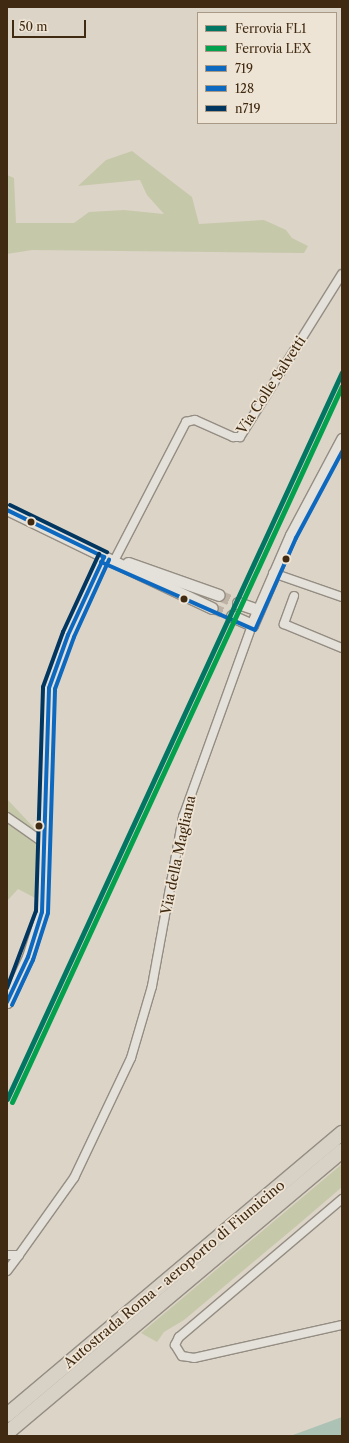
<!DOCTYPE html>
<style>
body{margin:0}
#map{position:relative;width:349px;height:1443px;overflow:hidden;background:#dcd4c7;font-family:"Libre Caslon Text",serif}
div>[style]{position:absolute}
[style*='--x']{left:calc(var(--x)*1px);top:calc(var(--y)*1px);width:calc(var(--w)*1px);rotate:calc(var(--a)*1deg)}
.green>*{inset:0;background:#c6c8aa}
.water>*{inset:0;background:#acc2b4}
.secondary-tunnel>*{height:11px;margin-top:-5.5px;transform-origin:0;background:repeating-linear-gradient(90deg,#bdb2a3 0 11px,transparent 0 16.5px)}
.roads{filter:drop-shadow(1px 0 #948d83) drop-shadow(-1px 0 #948d83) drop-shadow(0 1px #948d83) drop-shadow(0 -1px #948d83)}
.minor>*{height:8px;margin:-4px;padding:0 4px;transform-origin:4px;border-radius:4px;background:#e4e0da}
.tertiary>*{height:10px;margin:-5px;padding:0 5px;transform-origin:5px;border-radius:5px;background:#e4e0da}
.secondary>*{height:11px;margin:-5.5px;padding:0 5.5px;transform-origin:5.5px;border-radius:5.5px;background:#e4e0da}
.motorway>*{height:14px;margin:-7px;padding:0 7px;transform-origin:7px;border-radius:7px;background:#d8d1c5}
.bus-1>*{height:4px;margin:-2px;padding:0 2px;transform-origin:2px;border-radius:2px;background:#0c69bf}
.bus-2>*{height:4px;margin:-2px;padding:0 2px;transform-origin:2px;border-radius:2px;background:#0c69bf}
.bus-3>*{height:4px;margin:-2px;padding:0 2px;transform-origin:2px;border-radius:2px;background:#00365f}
.rail-1>*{height:5px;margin:-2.5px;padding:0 2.5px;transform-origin:2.5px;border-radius:2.5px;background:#007663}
.rail-2>*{height:5px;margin:-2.5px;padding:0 2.5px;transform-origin:2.5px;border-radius:2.5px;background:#03a04e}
.dots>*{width:11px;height:11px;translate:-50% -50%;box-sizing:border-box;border:2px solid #eee4d5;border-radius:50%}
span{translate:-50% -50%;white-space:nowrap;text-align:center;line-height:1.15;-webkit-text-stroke:3.5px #eee4d5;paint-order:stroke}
.street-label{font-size:14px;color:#402a11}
.frame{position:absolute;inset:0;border:8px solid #402a11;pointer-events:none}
.legend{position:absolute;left:197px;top:12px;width:140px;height:112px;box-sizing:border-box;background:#eee4d5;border:1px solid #a89a87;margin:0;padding:5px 7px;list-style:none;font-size:12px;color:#402a11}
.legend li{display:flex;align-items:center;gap:8px;height:20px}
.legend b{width:20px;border:1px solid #a89a87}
.scale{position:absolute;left:12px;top:20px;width:74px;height:18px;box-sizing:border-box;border:2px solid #402a11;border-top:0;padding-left:5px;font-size:12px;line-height:14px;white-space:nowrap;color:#402a11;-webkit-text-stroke:3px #eee4d5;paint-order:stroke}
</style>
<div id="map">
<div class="green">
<i style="clip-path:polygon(132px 151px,192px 197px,199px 224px,264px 220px,286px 230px,292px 238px,308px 246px,304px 253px,32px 250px,7px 254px,7px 175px,14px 178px,16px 223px,74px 223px,89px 212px,124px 210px,164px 214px,147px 195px,140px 180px,78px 186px,106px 160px)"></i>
<i style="clip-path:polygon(7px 799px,38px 832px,39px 900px,18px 889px,7px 901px)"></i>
<i style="clip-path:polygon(342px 1164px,342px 1187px,300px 1223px,184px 1320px,164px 1332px,157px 1342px,141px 1333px)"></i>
</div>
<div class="water">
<i style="clip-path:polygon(342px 1417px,342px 1436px,290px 1436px,293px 1435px)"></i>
</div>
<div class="secondary-tunnel">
<i style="--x:219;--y:595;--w:21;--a:23"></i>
<i style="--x:212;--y:608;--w:22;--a:22"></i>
</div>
<div class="roads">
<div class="minor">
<i style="--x:114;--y:561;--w:157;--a:-62.6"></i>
<i style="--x:186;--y:422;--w:9;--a:-13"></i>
<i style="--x:195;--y:420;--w:42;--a:24.1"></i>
<i style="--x:233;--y:437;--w:7;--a:0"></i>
<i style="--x:240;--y:437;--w:192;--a:-58"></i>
<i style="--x:273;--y:573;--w:73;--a:19.2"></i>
<i style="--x:294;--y:596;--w:30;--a:110"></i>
<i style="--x:284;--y:624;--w:63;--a:22.5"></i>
<i style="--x:7;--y:817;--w:45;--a:35.1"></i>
<i style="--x:342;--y:1199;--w:214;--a:139.7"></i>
<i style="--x:179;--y:1337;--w:9;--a:117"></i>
<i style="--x:175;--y:1345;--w:13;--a:58"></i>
<i style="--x:182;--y:1356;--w:12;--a:9"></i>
<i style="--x:194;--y:1358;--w:152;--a:-12.6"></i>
<i style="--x:7;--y:1255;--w:12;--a:0"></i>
<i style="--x:19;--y:1255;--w:95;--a:-54.5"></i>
<i style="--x:74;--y:1178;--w:133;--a:-64.6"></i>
<i style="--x:131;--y:1058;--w:75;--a:-73.7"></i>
<i style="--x:152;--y:986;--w:172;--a:-79.6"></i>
<i style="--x:183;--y:817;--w:204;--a:-70.2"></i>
<i style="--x:7;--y:1271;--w:20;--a:-53"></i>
</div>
<div class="tertiary">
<i style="--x:7;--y:510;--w:108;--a:25.9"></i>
</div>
<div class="secondary">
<i style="--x:128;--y:563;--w:96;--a:19.4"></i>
<i style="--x:238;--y:603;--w:21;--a:19"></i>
<i style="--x:232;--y:616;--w:22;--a:24"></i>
<i style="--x:252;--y:625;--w:98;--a:-66.6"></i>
<i style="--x:291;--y:535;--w:109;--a:-62"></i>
<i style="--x:7;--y:1002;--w:50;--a:-65"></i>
<i style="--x:28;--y:957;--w:47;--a:-72.7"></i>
<i style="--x:42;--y:912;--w:224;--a:-88.2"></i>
<i style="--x:49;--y:688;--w:56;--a:-70.3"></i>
<i style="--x:68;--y:635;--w:86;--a:-65.2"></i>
<i style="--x:104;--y:557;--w:119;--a:25.3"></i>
</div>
<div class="motorway">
<i style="--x:7;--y:1415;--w:438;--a:-40.1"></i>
<i style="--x:7;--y:1433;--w:438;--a:-40.1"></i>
</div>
</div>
<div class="bus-1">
<i style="--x:7;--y:510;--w:108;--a:25.9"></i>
<i style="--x:7;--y:1002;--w:50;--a:-65"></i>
<i style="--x:28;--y:957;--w:47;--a:-72.7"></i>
<i style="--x:42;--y:912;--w:224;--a:-88.2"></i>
<i style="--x:49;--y:688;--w:56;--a:-70.3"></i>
<i style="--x:68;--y:635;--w:86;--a:-65.2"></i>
</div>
<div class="bus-2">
<i style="--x:101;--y:562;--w:168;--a:23.8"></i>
<i style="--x:255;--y:630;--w:101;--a:-66"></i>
<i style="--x:296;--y:538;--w:98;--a:-61.9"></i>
<i style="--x:12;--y:1005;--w:50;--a:-65"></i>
<i style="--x:33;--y:960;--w:49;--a:-72.3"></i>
<i style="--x:48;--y:913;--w:224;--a:-88.2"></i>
<i style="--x:55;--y:689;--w:55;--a:-69.9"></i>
<i style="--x:74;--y:637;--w:85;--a:-65.6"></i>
</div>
<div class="bus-3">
<i style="--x:10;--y:505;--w:108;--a:25.9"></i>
<i style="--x:7;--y:988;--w:82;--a:-69.4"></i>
<i style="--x:36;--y:911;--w:224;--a:-88.2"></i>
<i style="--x:43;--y:687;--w:59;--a:-70"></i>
<i style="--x:63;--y:632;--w:86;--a:-65.2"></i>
</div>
<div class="rail-1">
<i style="--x:7;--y:1099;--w:800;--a:-65.26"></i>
</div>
<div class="rail-2">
<i style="--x:12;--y:1102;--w:788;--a:-65.26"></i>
</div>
<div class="dots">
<i style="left:31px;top:522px;background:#402a11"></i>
<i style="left:286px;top:559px;background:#402a11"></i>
<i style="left:184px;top:599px;background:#402a11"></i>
<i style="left:39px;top:826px;background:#402a11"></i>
</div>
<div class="street-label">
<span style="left:271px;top:385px;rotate:-57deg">Via Colle Salvetti</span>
<span style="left:178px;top:855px;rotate:-78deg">Via della Magliana</span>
<span style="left:174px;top:1274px;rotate:-40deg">Autostrada Roma - aeroporto di Fiumicino</span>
</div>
<div class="frame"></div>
<ul class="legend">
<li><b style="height:5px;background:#007663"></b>Ferrovia FL1</li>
<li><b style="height:5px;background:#03a04e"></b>Ferrovia LEX</li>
<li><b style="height:5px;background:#0c69bf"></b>719</li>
<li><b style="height:5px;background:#0c69bf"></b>128</li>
<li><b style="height:5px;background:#00365f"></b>n719</li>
</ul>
<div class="scale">50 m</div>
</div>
